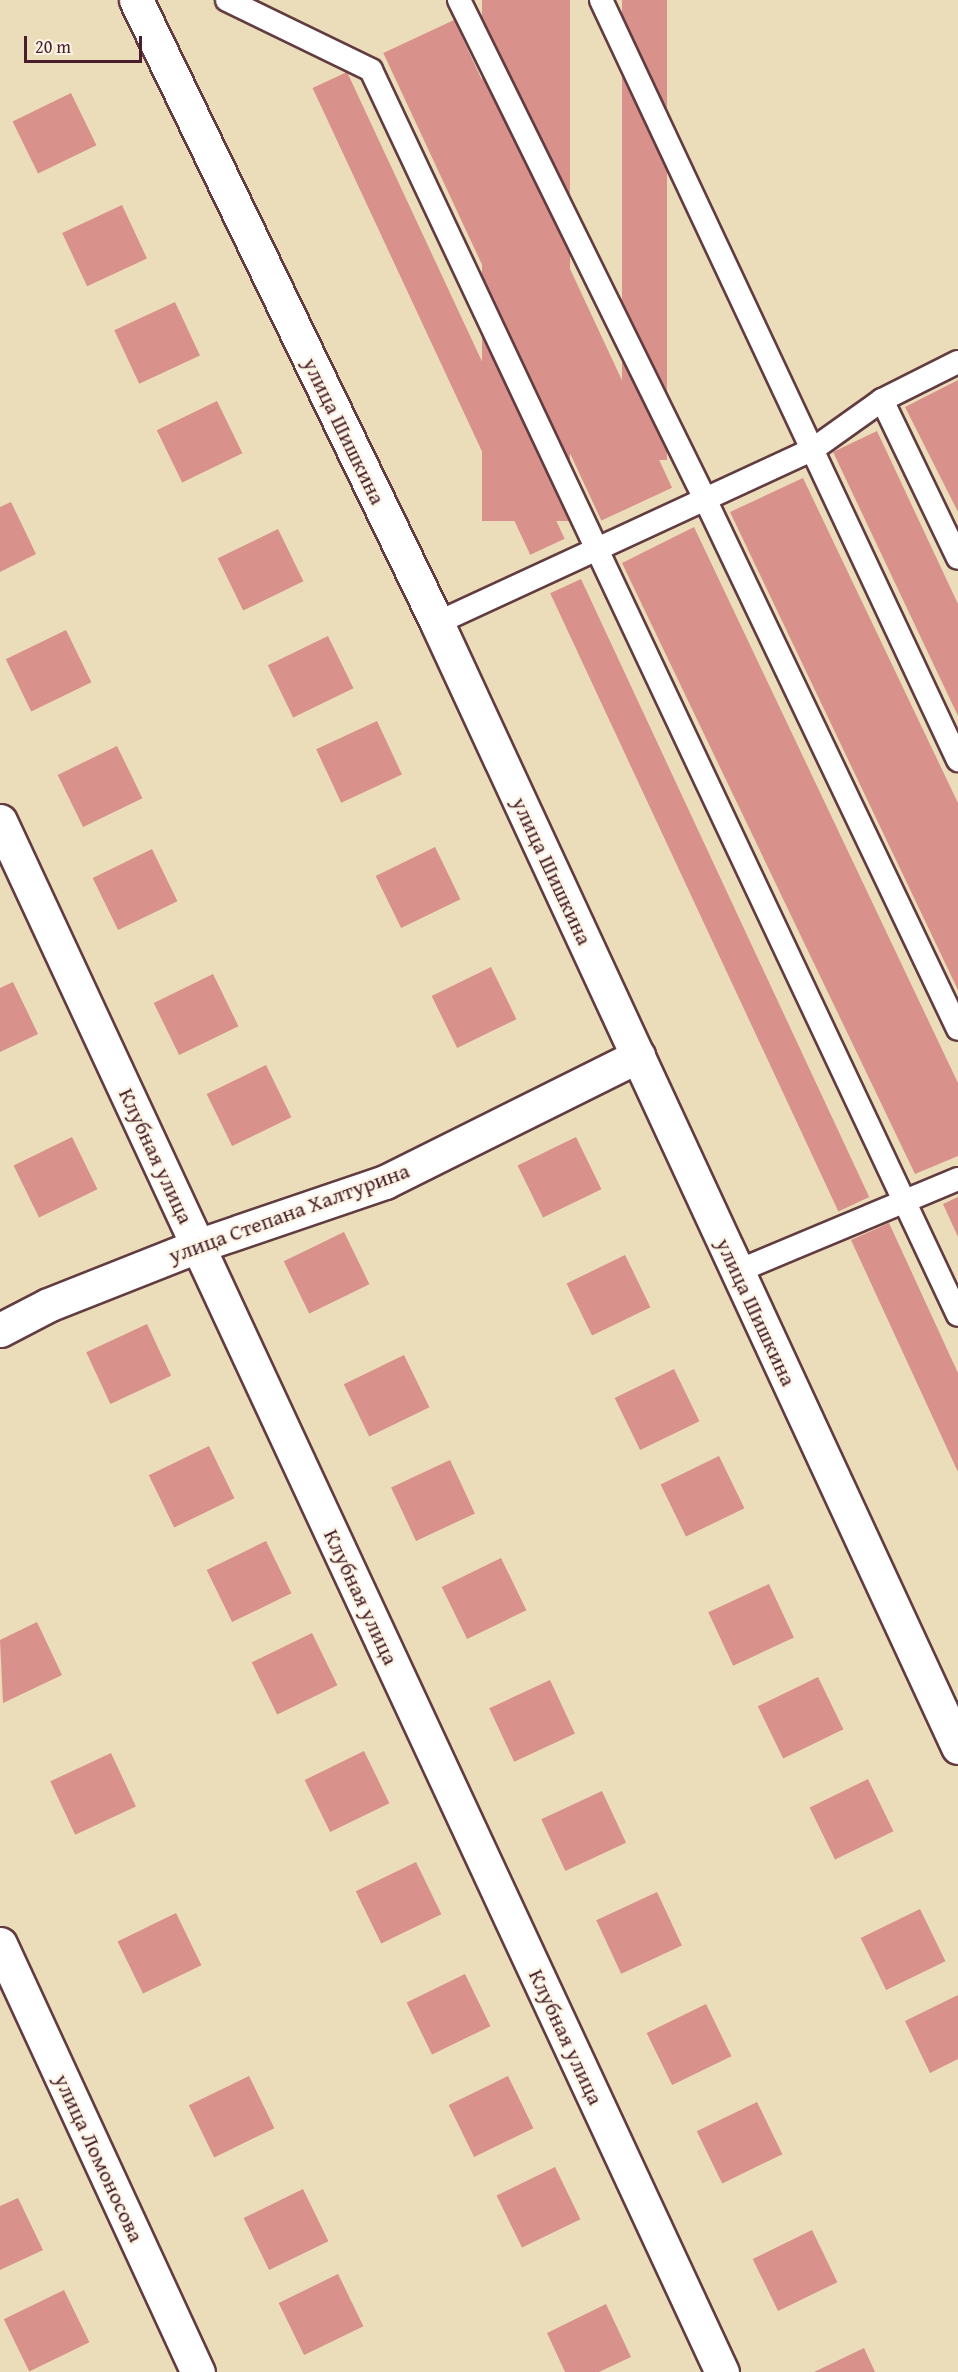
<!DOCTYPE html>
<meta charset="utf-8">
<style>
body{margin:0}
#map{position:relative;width:958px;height:2372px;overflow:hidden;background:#ebddba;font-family:"Gentium Book Plus",serif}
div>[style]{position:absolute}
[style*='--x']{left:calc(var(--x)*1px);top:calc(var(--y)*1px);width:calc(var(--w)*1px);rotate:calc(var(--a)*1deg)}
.building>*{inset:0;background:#d9918b;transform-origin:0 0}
.roads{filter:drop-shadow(2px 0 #623c40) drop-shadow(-2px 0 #623c40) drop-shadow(0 2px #623c40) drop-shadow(0 -2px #623c40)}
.service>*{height:22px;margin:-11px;padding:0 11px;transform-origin:11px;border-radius:11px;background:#fff}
.minor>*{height:33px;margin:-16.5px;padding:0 16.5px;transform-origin:16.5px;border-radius:16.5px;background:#fff}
.tertiary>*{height:33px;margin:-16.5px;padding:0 16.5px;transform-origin:16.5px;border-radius:16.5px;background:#fff}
span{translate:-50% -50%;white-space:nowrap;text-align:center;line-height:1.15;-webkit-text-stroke:4.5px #fcf5e5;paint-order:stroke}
.street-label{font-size:22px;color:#4a1f2b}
.scale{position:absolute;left:24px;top:36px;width:118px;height:27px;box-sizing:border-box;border:3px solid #4a1f2b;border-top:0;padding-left:8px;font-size:18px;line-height:21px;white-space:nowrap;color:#4a1f2b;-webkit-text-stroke:4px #fcf5e5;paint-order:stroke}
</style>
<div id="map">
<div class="building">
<i style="left:482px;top:0;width:88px;height:521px"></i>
<i style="left:622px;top:0;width:45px;height:460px"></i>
<i style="left:454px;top:20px;width:516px;height:78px;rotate:65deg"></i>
<i style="left:347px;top:72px;width:515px;height:38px;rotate:65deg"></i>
<i style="left:71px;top:93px;width:58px;height:65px;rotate:64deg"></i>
<i style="left:122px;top:205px;width:59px;height:66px;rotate:65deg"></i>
<i style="left:175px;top:302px;width:59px;height:67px;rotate:65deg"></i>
<i style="clip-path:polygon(958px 380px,958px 512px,905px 407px)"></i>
<i style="left:217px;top:401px;width:58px;height:67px;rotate:64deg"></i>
<i style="clip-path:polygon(877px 431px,958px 604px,958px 716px,833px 452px)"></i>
<i style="clip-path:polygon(803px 478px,958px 803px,958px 990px,730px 512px)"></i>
<i style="clip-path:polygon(11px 502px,36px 554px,0 572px,0 507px)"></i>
<i style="clip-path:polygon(694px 527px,958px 1083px,958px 1156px,915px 1174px,622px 563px)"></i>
<i style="left:278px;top:529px;width:58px;height:67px;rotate:64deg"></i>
<i style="left:581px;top:579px;width:682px;height:34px;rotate:65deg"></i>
<i style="left:66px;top:630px;width:58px;height:67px;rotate:64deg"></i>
<i style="left:328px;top:636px;width:58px;height:67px;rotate:64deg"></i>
<i style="left:377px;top:721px;width:59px;height:67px;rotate:65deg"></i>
<i style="left:117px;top:746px;width:58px;height:66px;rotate:64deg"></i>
<i style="left:435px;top:847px;width:58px;height:66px;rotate:64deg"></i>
<i style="left:152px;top:849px;width:58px;height:66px;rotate:64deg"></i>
<i style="left:491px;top:967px;width:58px;height:66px;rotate:64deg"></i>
<i style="left:213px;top:974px;width:58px;height:66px;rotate:64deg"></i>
<i style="clip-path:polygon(13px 982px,38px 1034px,0 1052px,0 988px)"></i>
<i style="left:266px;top:1065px;width:58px;height:66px;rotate:64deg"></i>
<i style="left:72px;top:1137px;width:58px;height:65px;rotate:64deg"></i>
<i style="left:576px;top:1137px;width:58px;height:65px;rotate:64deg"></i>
<i style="clip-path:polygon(958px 1197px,958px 1237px,943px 1204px)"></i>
<i style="clip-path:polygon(889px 1223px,958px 1373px,958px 1472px,851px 1240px)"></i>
<i style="left:344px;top:1232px;width:58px;height:67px;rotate:64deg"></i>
<i style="left:625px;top:1255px;width:58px;height:65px;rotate:64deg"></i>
<i style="left:147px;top:1324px;width:57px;height:67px;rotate:65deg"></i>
<i style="left:404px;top:1355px;width:58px;height:67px;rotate:64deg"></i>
<i style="left:674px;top:1369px;width:58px;height:66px;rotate:64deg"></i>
<i style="left:209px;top:1446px;width:58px;height:67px;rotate:64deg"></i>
<i style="left:719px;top:1456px;width:58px;height:65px;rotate:64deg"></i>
<i style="left:450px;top:1460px;width:59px;height:65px;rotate:65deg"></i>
<i style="left:266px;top:1541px;width:58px;height:66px;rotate:64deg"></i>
<i style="left:501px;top:1558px;width:58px;height:66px;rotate:64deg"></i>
<i style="left:769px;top:1584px;width:59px;height:67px;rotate:65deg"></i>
<i style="clip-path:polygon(37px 1622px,62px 1675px,3px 1703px,0 1640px)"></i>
<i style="left:312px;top:1633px;width:58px;height:67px;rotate:64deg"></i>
<i style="left:818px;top:1677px;width:58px;height:67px;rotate:64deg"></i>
<i style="left:550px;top:1680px;width:59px;height:67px;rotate:65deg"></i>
<i style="left:364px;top:1751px;width:58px;height:66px;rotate:64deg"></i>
<i style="left:111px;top:1753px;width:59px;height:67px;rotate:65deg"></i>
<i style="left:868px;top:1779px;width:58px;height:65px;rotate:64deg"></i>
<i style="left:602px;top:1791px;width:57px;height:67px;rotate:65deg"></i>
<i style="left:416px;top:1862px;width:58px;height:67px;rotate:64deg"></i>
<i style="left:657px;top:1892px;width:59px;height:67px;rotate:65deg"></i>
<i style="left:920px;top:1909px;width:58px;height:66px;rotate:64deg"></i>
<i style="left:176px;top:1913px;width:58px;height:65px;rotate:64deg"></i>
<i style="left:465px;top:1974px;width:58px;height:65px;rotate:64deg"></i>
<i style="clip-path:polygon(958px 1995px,958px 2059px,930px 2073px,905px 2021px)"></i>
<i style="left:706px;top:2004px;width:58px;height:66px;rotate:64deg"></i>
<i style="left:249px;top:2076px;width:58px;height:67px;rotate:64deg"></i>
<i style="left:508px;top:2076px;width:58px;height:66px;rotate:64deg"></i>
<i style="left:757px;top:2102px;width:58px;height:67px;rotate:64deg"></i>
<i style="left:555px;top:2167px;width:58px;height:65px;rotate:64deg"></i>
<i style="left:303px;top:2189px;width:58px;height:66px;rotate:64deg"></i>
<i style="clip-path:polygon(18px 2198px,43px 2250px,0 2270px,0 2206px)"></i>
<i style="left:812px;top:2230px;width:58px;height:66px;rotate:64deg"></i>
<i style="left:338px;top:2274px;width:58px;height:66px;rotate:64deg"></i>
<i style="left:64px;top:2290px;width:58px;height:67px;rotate:64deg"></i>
<i style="clip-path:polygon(606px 2304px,631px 2357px,599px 2372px,565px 2372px,547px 2333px)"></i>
<i style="clip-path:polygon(864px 2348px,875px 2372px,814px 2372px)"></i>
</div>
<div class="roads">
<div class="service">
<i style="--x:227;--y:0;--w:160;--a:25.9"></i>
<i style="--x:371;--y:70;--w:1376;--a:64.76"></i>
<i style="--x:459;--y:0;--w:556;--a:63.76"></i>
<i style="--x:705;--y:499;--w:587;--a:64.48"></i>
<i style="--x:601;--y:0;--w:840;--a:64.84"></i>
<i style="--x:882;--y:400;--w:175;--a:64.3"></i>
<i style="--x:437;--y:623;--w:413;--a:-24.8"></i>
<i style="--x:812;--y:450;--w:86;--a:-35.5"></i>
<i style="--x:882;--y:400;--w:85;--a:-26.6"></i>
<i style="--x:738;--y:1271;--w:238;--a:-22.7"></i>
</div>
<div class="minor">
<i style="--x:136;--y:0;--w:692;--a:64.21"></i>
<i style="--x:437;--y:623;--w:1239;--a:65.13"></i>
<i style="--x:0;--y:821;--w:1711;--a:65.04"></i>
<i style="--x:0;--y:1330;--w:54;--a:-27.5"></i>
<i style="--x:48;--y:1305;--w:160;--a:-21.6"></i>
<i style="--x:197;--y:1246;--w:199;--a:-18.8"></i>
<i style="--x:385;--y:1182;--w:283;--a:-26.5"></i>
</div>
<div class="tertiary">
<i style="--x:0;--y:1944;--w:472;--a:65.2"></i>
</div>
</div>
<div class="street-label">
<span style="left:344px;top:431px;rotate:64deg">улица Шишкина</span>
<span style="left:552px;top:871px;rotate:65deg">улица Шишкина</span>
<span style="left:156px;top:1156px;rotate:65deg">Клубная улица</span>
<span style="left:289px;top:1213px;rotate:-20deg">улица Степана Халтурина</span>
<span style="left:756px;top:1312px;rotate:65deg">улица Шишкина</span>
<span style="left:361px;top:1597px;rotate:65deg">Клубная улица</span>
<span style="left:566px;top:2037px;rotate:65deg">Клубная улица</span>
<span style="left:99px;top:2158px;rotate:65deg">улица Ломоносова</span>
</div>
<div class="scale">20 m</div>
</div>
